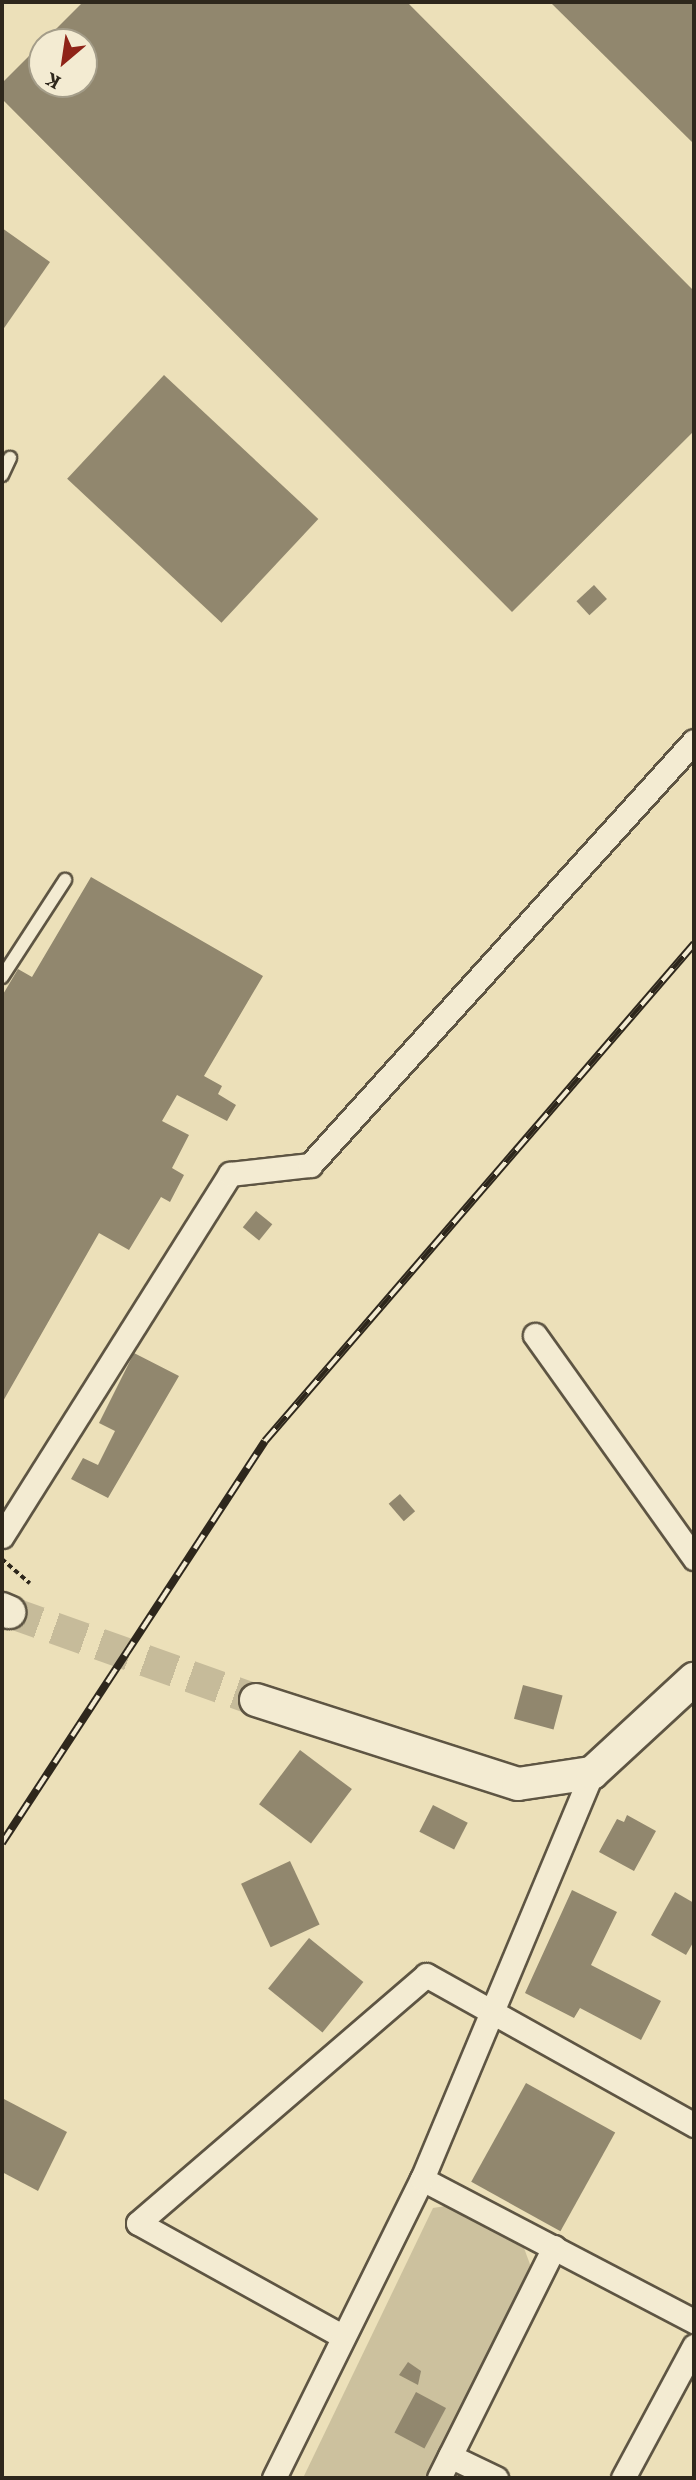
<!DOCTYPE html>
<style>
body{margin:0}
#map{position:relative;width:696px;height:2480px;overflow:hidden;background:#ece0b9;font-family:Vollkorn,serif}
div>[style]{position:absolute}
[style*='--x']{left:calc(var(--x)*1px);top:calc(var(--y)*1px);width:calc(var(--w)*1px);rotate:calc(var(--a)*1deg)}
.green>*{inset:0;background:#ccc19e}
.building>*{inset:0;background:#91876e;transform-origin:0 0}
.secondary-tunnel>*{height:32px;margin-top:-16px;transform-origin:0;background:repeating-linear-gradient(90deg,#c6bb9a 0 32px,transparent 0 48px)}
.path>*{height:3.5px;margin-top:-1.75px;transform-origin:0;background:repeating-linear-gradient(90deg,#2e271c 0 5px,transparent 0 8.5px)}
.roads{filter:drop-shadow(2px 0 #5e5543) drop-shadow(-2px 0 #5e5543) drop-shadow(0 2px #5e5543) drop-shadow(0 -2px #5e5543)}
.lane>*{height:12px;margin:-6px;padding:0 6px;transform-origin:6px;border-radius:6px;background:#f3ebd2}
.street>*{height:23px;margin:-11.5px;padding:0 11.5px;transform-origin:11.5px;border-radius:11.5px;background:#f3ebd2}
.secondary>*{height:32px;margin:-16px;padding:0 16px;transform-origin:16px;border-radius:16px;background:#f3ebd2}
.rail>*{height:8px;margin-top:-4px;transform-origin:0;background:repeating-linear-gradient(90deg,#f3ebd2 0 16px,#2e271c 0 32px);box-sizing:border-box;border-block:2px solid #2e271c}
span{translate:-50% -50%;white-space:nowrap;text-align:center;line-height:1.15;-webkit-text-stroke:7px #f3ebd2;paint-order:stroke}
.frame{position:absolute;inset:0;border:4px solid #2e271c;pointer-events:none}
.north{position:absolute;left:28px;top:28px;width:70px;height:70px;box-sizing:border-box;background:#f3ebd2;border:2px solid #a49d89;border-radius:50%;rotate:209deg;font-size:19px;font-weight:700;line-height:28px;text-align:center;color:#2e271c}
.north::after{content:'';display:block;margin:auto;width:24px;height:32px;background:#8f2418;clip-path:polygon(50% 0,100% 100%,50% 72%,0 100%)}
</style>
<div id="map">
<div class="green">
<i style="clip-path:polygon(452px 2205px,524px 2248px,531px 2267px,425px 2478px,303px 2478px,433px 2208px)"></i>
</div>
<div class="building">
<i style="clip-path:polygon(83px 2px,407px 2px,694px 291px,694px 431px,512px 612px,2px 99px,2px 83px,42px 43px,42px 84px,84px 84px,84px 42px,43px 42px)"></i>
<i style="clip-path:polygon(550px 2px,694px 2px,694px 144px)"></i>
<i style="clip-path:polygon(2px 228px,50px 262px,2px 331px)"></i>
<i style="left:164px;top:375px;width:211px;height:142px;rotate:43deg"></i>
<i style="left:594px;top:585px;width:19px;height:24px;rotate:47deg"></i>
<i style="clip-path:polygon(91px 877px,263px 976px,204px 1076px,222px 1086px,218px 1094px,236px 1105px,227px 1121px,177px 1095px,162px 1121px,189px 1135px,172px 1168px,184px 1175px,170px 1202px,161px 1197px,129px 1250px,99px 1233px,2px 1403px,2px 996px,18px 969px,32px 977px)"></i>
<i style="left:256px;top:1211px;width:21px;height:21px;rotate:39deg"></i>
<i style="clip-path:polygon(134px 1353px,179px 1376px,108px 1498px,71px 1479px,83px 1458px,98px 1465px,115px 1431px,99px 1423px)"></i>
<i style="left:400px;top:1494px;width:23px;height:15px;rotate:49deg"></i>
<i style="left:523px;top:1685px;width:41px;height:35px;rotate:15deg"></i>
<i style="left:300px;top:1750px;width:65px;height:68px;rotate:37deg"></i>
<i style="left:433px;top:1805px;width:39px;height:30px;rotate:27deg"></i>
<i style="clip-path:polygon(627px 1815px,656px 1831px,634px 1871px,599px 1852px,617px 1819px,624px 1822px)"></i>
<i style="left:290px;top:1861px;width:70px;height:54px;rotate:65deg"></i>
<i style="clip-path:polygon(572px 1890px,617px 1912px,591px 1965px,661px 2001px,641px 2040px,580px 2008px,574px 2018px,525px 1993px)"></i>
<i style="clip-path:polygon(675px 1892px,694px 1903px,694px 1941px,686px 1955px,651px 1935px)"></i>
<i style="left:309px;top:1938px;width:70px;height:65px;rotate:39deg"></i>
<i style="left:526px;top:2083px;width:102px;height:113px;rotate:29deg"></i>
<i style="clip-path:polygon(2px 2098px,67px 2132px,38px 2191px,2px 2172px)"></i>
<i style="clip-path:polygon(408px 2362px,421px 2371px,418px 2385px,399px 2375px)"></i>
<i style="left:416px;top:2392px;width:34px;height:46px;rotate:28deg"></i>
</div>
<div class="secondary-tunnel">
<i style="--x:9;--y:1612;--w:262;--a:19.6"></i>
</div>
<div class="path">
<i style="--x:2;--y:1559;--w:37;--a:41"></i>
</div>
<div class="roads">
<div class="lane">
<i style="--x:2;--y:475;--w:19;--a:-65"></i>
<i style="--x:2;--y:977;--w:116;--a:-57"></i>
</div>
<div class="street">
<i style="--x:535;--y:1335;--w:274;--a:54.5"></i>
<i style="--x:2;--y:1536;--w:428;--a:-57.8"></i>
<i style="--x:230;--y:1174;--w:81;--a:-6.4"></i>
<i style="--x:310;--y:1165;--w:572;--a:-47.83"></i>
<i style="--x:422;--y:2179;--w:307;--a:27.6"></i>
<i style="--x:342;--y:2336;--w:233;--a:-151"></i>
<i style="--x:138;--y:2223;--w:380;--a:-40.7"></i>
<i style="--x:426;--y:1975;--w:307;--a:29.2"></i>
<i style="--x:450;--y:2456;--w:51;--a:25.6"></i>
<i style="--x:274;--y:2478;--w:334;--a:-63.7"></i>
<i style="--x:422;--y:2179;--w:440;--a:-67.3"></i>
<i style="--x:439;--y:2478;--w:258;--a:-63.5"></i>
<i style="--x:623;--y:2478;--w:150;--a:-61.7"></i>
</div>
<div class="secondary">
<i style="--x:2;--y:1609;--w:8;--a:23"></i>
<i style="--x:256;--y:1700;--w:275;--a:17.8"></i>
<i style="--x:518;--y:1784;--w:75;--a:-8.5"></i>
<i style="--x:592;--y:1773;--w:139;--a:-42.7"></i>
</div>
</div>
<div class="rail">
<i style="--x:2;--y:1843;--w:480;--a:-56.8"></i>
<i style="--x:265;--y:1441;--w:657;--a:-49.2"></i>
</div>
<div class="frame"></div>
<div class="north">K</div>
</div>
